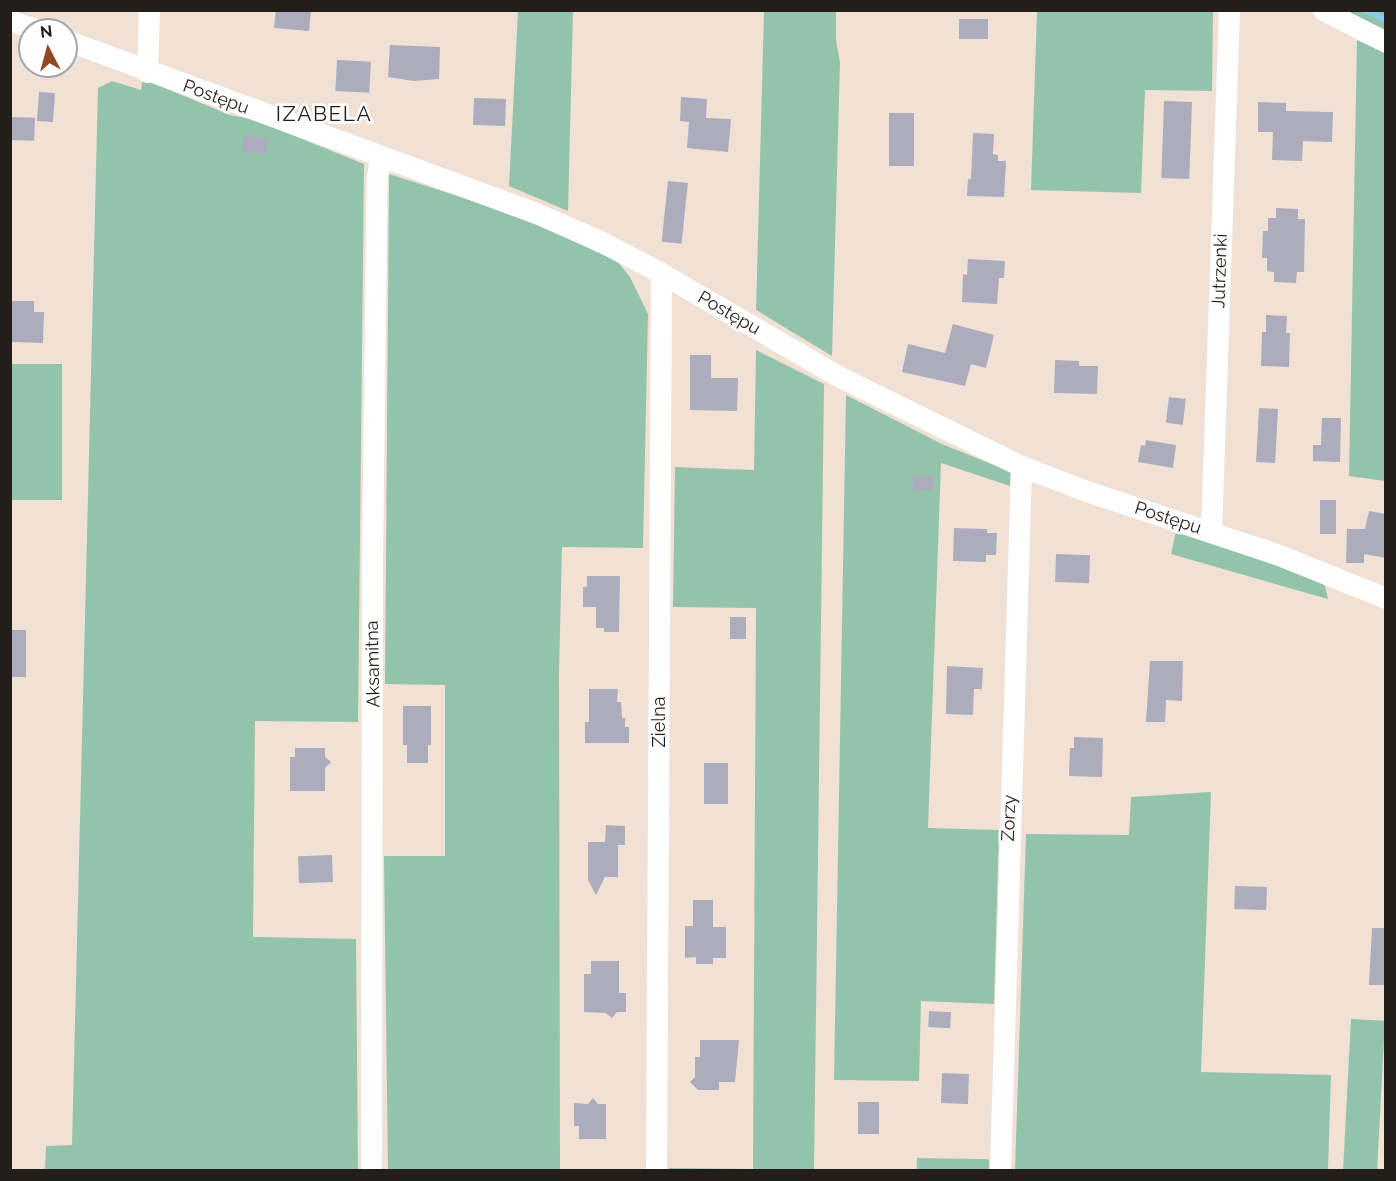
<!DOCTYPE html>
<meta charset="utf-8">
<style>
body{margin:0}
#map{position:relative;width:1396px;height:1181px;overflow:hidden;background:#f1e1d5;font-family:Raleway,sans-serif}
div>[style]{position:absolute}
[style*='--x']{left:calc(var(--x)*1px);top:calc(var(--y)*1px);width:calc(var(--w)*1px);rotate:calc(var(--a)*1deg)}
.green>*{inset:0;background:#93c3ab;transform-origin:0 0}
.stream>*{height:6px;margin:-3px;padding:0 3px;transform-origin:3px;border-radius:3px;background:#87cbf0}
.building>*{inset:0;background:#acacbd;transform-origin:0 0}
.minor>*{height:21px;margin:-10.5px;padding:0 10.5px;transform-origin:10.5px;border-radius:10.5px;background:#fff}
span{translate:-50% -50%;white-space:nowrap;text-align:center;line-height:1.15;-webkit-text-stroke:5px #fff;paint-order:stroke}
.street-label{font-size:18px;color:#231e19}
.quarter-label{font-size:21px;color:#231e19;letter-spacing:1.5px}
.frame{position:absolute;inset:0;border:12px solid #231e19;pointer-events:none}
.north{position:absolute;left:18px;top:18px;width:60px;height:60px;box-sizing:border-box;background:#fff;border:2px solid #a7a5a3;border-radius:50%;rotate:354deg;font-size:16px;font-weight:700;line-height:24px;text-align:center;color:#231e19}
.north::after{content:'';display:block;margin:auto;width:21px;height:27px;background:#8e4920;clip-path:polygon(50% 0,100% 100%,50% 72%,0 100%)}
</style>
<div id="map">
<div class="green">
<i style="clip-path:polygon(518px 11px,573px 11px,568px 211px,509px 186px)"></i>
<i style="clip-path:polygon(764px 11px,836px 11px,836px 40px,840px 62px,832px 356px,756px 310px)"></i>
<i style="clip-path:polygon(1037px 11px,1213px 11px,1212px 91px,1145px 90px,1141px 193px,1031px 190px)"></i>
<i style="clip-path:polygon(1341px 11px,1385px 11px,1385px 30px)"></i>
<i style="clip-path:polygon(1357px 40px,1385px 53px,1385px 481px,1349px 476px)"></i>
<i style="clip-path:polygon(143px 79px,230px 115px,255px 120px,364px 164px,358px 722px,255px 721px,253px 937px,356px 939px,358px 1170px,45px 1170px,46px 1146px,72px 1145px,98px 88px,112px 81px,141px 90px)"></i>
<i style="clip-path:polygon(389px 174px,511px 213px,617px 261px,630px 277px,648px 314px,643px 548px,562px 547px,559px 672px,560px 1170px,388px 1170px,384px 856px,445px 856px,445px 685px,385px 684px)"></i>
<i style="clip-path:polygon(756px 350px,824px 384px,814px 1170px,669px 1170px,669px 1168px,753px 1169px,756px 608px,673px 607px,675px 467px,754px 470px)"></i>
<i style="left:11px;top:364px;width:51px;height:136px"></i>
<i style="clip-path:polygon(846px 395px,942px 444px,1011px 472px,1010px 486px,941px 463px,928px 828px,999px 830px,994px 1004px,921px 1001px,919px 1081px,834px 1080px)"></i>
<i style="clip-path:polygon(1176px 531px,1324px 582px,1328px 599px,1171px 554px)"></i>
<i style="clip-path:polygon(1211px 792px,1201px 1072px,1331px 1075px,1328px 1170px,1015px 1170px,1026px 834px,1129px 835px,1131px 797px)"></i>
<i style="left:1351px;top:1019px;width:34px;height:151px;rotate:3deg"></i>
<i style="left:917px;top:1158px;width:72px;height:12px;rotate:1deg"></i>
</div>
<div class="stream">
<i style="--x:1365;--y:10;--w:23;--a:25"></i>
</div>
<div class="building">
<i style="clip-path:polygon(276px 10px,311px 10px,309px 31px,274px 28px)"></i>
<i style="left:959px;top:19px;width:29px;height:20px"></i>
<i style="clip-path:polygon(390px 45px,440px 47px,439px 79px,414px 81px,388px 77px)"></i>
<i style="left:337px;top:60px;width:34px;height:31px;rotate:3deg"></i>
<i style="left:39px;top:92px;width:16px;height:29px;rotate:4deg"></i>
<i style="clip-path:polygon(681px 97px,707px 99px,706px 118px,731px 119px,728px 152px,687px 148px,689px 122px,680px 121px)"></i>
<i style="left:474px;top:98px;width:32px;height:27px;rotate:2deg"></i>
<i style="left:1164px;top:101px;width:28px;height:77px;rotate:2deg"></i>
<i style="clip-path:polygon(1258px 102px,1286px 103px,1286px 111px,1333px 112px,1332px 142px,1303px 141px,1302px 161px,1272px 160px,1273px 132px,1258px 132px)"></i>
<i style="left:889px;top:113px;width:25px;height:53px"></i>
<i style="left:10px;top:117px;width:25px;height:23px;rotate:2deg"></i>
<i style="clip-path:polygon(973px 133px,994px 134px,993px 154px,998px 155px,998px 161px,1006px 161px,1004px 197px,967px 196px,968px 179px,971px 179px)"></i>
<i style="left:244px;top:135px;width:24px;height:17px;rotate:7deg"></i>
<i style="left:668px;top:181px;width:20px;height:61px;rotate:6deg"></i>
<i style="clip-path:polygon(1276px 208px,1298px 209px,1298px 219px,1305px 219px,1304px 272px,1297px 272px,1296px 283px,1274px 282px,1274px 272px,1267px 271px,1267px 258px,1262px 258px,1263px 231px,1268px 231px,1268px 218px,1276px 218px)"></i>
<i style="clip-path:polygon(968px 259px,1005px 261px,1004px 278px,999px 278px,997px 304px,962px 302px,963px 274px,967px 275px)"></i>
<i style="clip-path:polygon(10px 301px,34px 301px,34px 312px,44px 312px,43px 343px,10px 342px)"></i>
<i style="clip-path:polygon(1266px 315px,1287px 316px,1286px 333px,1290px 333px,1289px 367px,1261px 366px,1262px 332px,1266px 332px)"></i>
<i style="clip-path:polygon(953px 324px,994px 335px,986px 368px,971px 364px,965px 386px,902px 372px,908px 344px,945px 353px)"></i>
<i style="clip-path:polygon(690px 355px,711px 355px,711px 378px,738px 378px,737px 411px,690px 410px)"></i>
<i style="clip-path:polygon(1055px 360px,1079px 361px,1079px 366px,1098px 366px,1097px 394px,1054px 393px)"></i>
<i style="left:1169px;top:397px;width:17px;height:26px;rotate:7deg"></i>
<i style="left:1259px;top:408px;width:19px;height:54px;rotate:3deg"></i>
<i style="clip-path:polygon(1322px 418px,1341px 418px,1340px 462px,1313px 461px,1313px 445px,1321px 445px)"></i>
<i style="clip-path:polygon(1146px 440px,1176px 445px,1173px 468px,1138px 462px,1141px 445px,1145px 446px)"></i>
<i style="left:913px;top:476px;width:20px;height:15px"></i>
<i style="left:1320px;top:500px;width:16px;height:34px"></i>
<i style="clip-path:polygon(1369px 511px,1386px 514px,1386px 558px,1364px 554px,1364px 563px,1346px 563px,1347px 529px,1365px 529px)"></i>
<i style="clip-path:polygon(954px 528px,987px 529px,987px 533px,997px 533px,996px 555px,986px 555px,986px 562px,953px 561px)"></i>
<i style="left:1056px;top:554px;width:34px;height:28px;rotate:2deg"></i>
<i style="clip-path:polygon(587px 576px,620px 576px,619px 632px,604px 632px,604px 628px,596px 628px,596px 607px,583px 607px,583px 587px,587px 587px)"></i>
<i style="left:730px;top:617px;width:16px;height:22px"></i>
<i style="left:10px;top:630px;width:16px;height:47px"></i>
<i style="clip-path:polygon(1150px 661px,1183px 661px,1182px 701px,1166px 700px,1165px 722px,1146px 722px)"></i>
<i style="clip-path:polygon(947px 666px,983px 668px,982px 689px,974px 689px,973px 715px,946px 714px)"></i>
<i style="clip-path:polygon(589px 689px,618px 689px,617px 702px,621px 702px,622px 718px,625px 718px,625px 727px,629px 727px,629px 743px,585px 743px,585px 722px,589px 722px)"></i>
<i style="clip-path:polygon(403px 706px,431px 706px,431px 745px,428px 745px,428px 763px,407px 763px,407px 745px,403px 745px)"></i>
<i style="clip-path:polygon(1074px 737px,1103px 738px,1102px 777px,1069px 776px,1070px 748px,1074px 748px)"></i>
<i style="clip-path:polygon(295px 748px,325px 748px,325px 757px,331px 762px,325px 768px,325px 791px,290px 791px,290px 757px,295px 757px)"></i>
<i style="left:704px;top:763px;width:24px;height:41px"></i>
<i style="clip-path:polygon(606px 825px,625px 826px,625px 845px,618px 845px,618px 877px,605px 877px,596px 895px,588px 880px,588px 842px,605px 842px)"></i>
<i style="left:332px;top:855px;width:27px;height:34px;rotate:88deg"></i>
<i style="left:1235px;top:886px;width:32px;height:23px;rotate:2deg"></i>
<i style="clip-path:polygon(693px 900px,713px 900px,713px 927px,726px 927px,726px 958px,713px 958px,713px 964px,696px 964px,696px 957px,685px 958px,685px 926px,693px 926px)"></i>
<i style="clip-path:polygon(1372px 928px,1386px 928px,1386px 985px,1369px 985px)"></i>
<i style="clip-path:polygon(591px 961px,619px 961px,619px 993px,626px 993px,626px 1012px,617px 1012px,612px 1018px,606px 1013px,584px 1012px,584px 974px,591px 974px)"></i>
<i style="left:929px;top:1011px;width:22px;height:16px;rotate:3deg"></i>
<i style="clip-path:polygon(700px 1040px,739px 1040px,735px 1082px,719px 1082px,719px 1090px,698px 1090px,690px 1082px,695px 1077px,695px 1057px,700px 1057px)"></i>
<i style="left:942px;top:1073px;width:27px;height:30px;rotate:2deg"></i>
<i style="clip-path:polygon(593px 1098px,598px 1104px,606px 1104px,606px 1139px,579px 1139px,579px 1126px,574px 1126px,574px 1103px,588px 1104px)"></i>
<i style="left:858px;top:1102px;width:21px;height:32px"></i>
</div>
<div class="minor">
<i style="--x:1323;--y:10;--w:71;--a:26.9"></i>
<i style="--x:10;--y:20;--w:30;--a:20"></i>
<i style="--x:66;--y:40;--w:501;--a:20.21"></i>
<i style="--x:536;--y:213;--w:72;--a:23.7"></i>
<i style="--x:602;--y:242;--w:67;--a:27.7"></i>
<i style="--x:661;--y:273;--w:205;--a:30.2"></i>
<i style="--x:838;--y:376;--w:204;--a:26.2"></i>
<i style="--x:1021;--y:466;--w:73;--a:20.9"></i>
<i style="--x:1089;--y:492;--w:200;--a:18.3"></i>
<i style="--x:1279;--y:555;--w:115;--a:21.9"></i>
<i style="--x:147;--y:72;--w:62;--a:-88.2"></i>
<i style="--x:1211;--y:532;--w:522;--a:-88.03"></i>
<i style="--x:371;--y:1170;--w:611;--a:-89.91"></i>
<i style="--x:372;--y:559;--w:382;--a:-89.3"></i>
<i style="--x:377;--y:177;--w:20;--a:-81"></i>
<i style="--x:656;--y:1170;--w:897;--a:-89.68"></i>
<i style="--x:1000;--y:1170;--w:704;--a:-88.29"></i>
</div>
<div class="street-label">
<span style="left:216px;top:97px;rotate:20deg">Postępu</span>
<span style="left:1220px;top:271px;rotate:-88deg">Jutrzenki</span>
<span style="left:729px;top:313px;rotate:30deg">Postępu</span>
<span style="left:1168px;top:518px;rotate:18deg">Postępu</span>
<span style="left:373px;top:664px;rotate:-91deg">Aksamitna</span>
<span style="left:659px;top:722px;rotate:-90deg">Zielna</span>
<span style="left:1009px;top:818px;rotate:-88deg">Zorzy</span>
</div>
<div class="quarter-label">
<span style="left:324px;top:114px">IZABELA</span>
</div>
<div class="frame"></div>
<div class="north">N</div>
</div>
